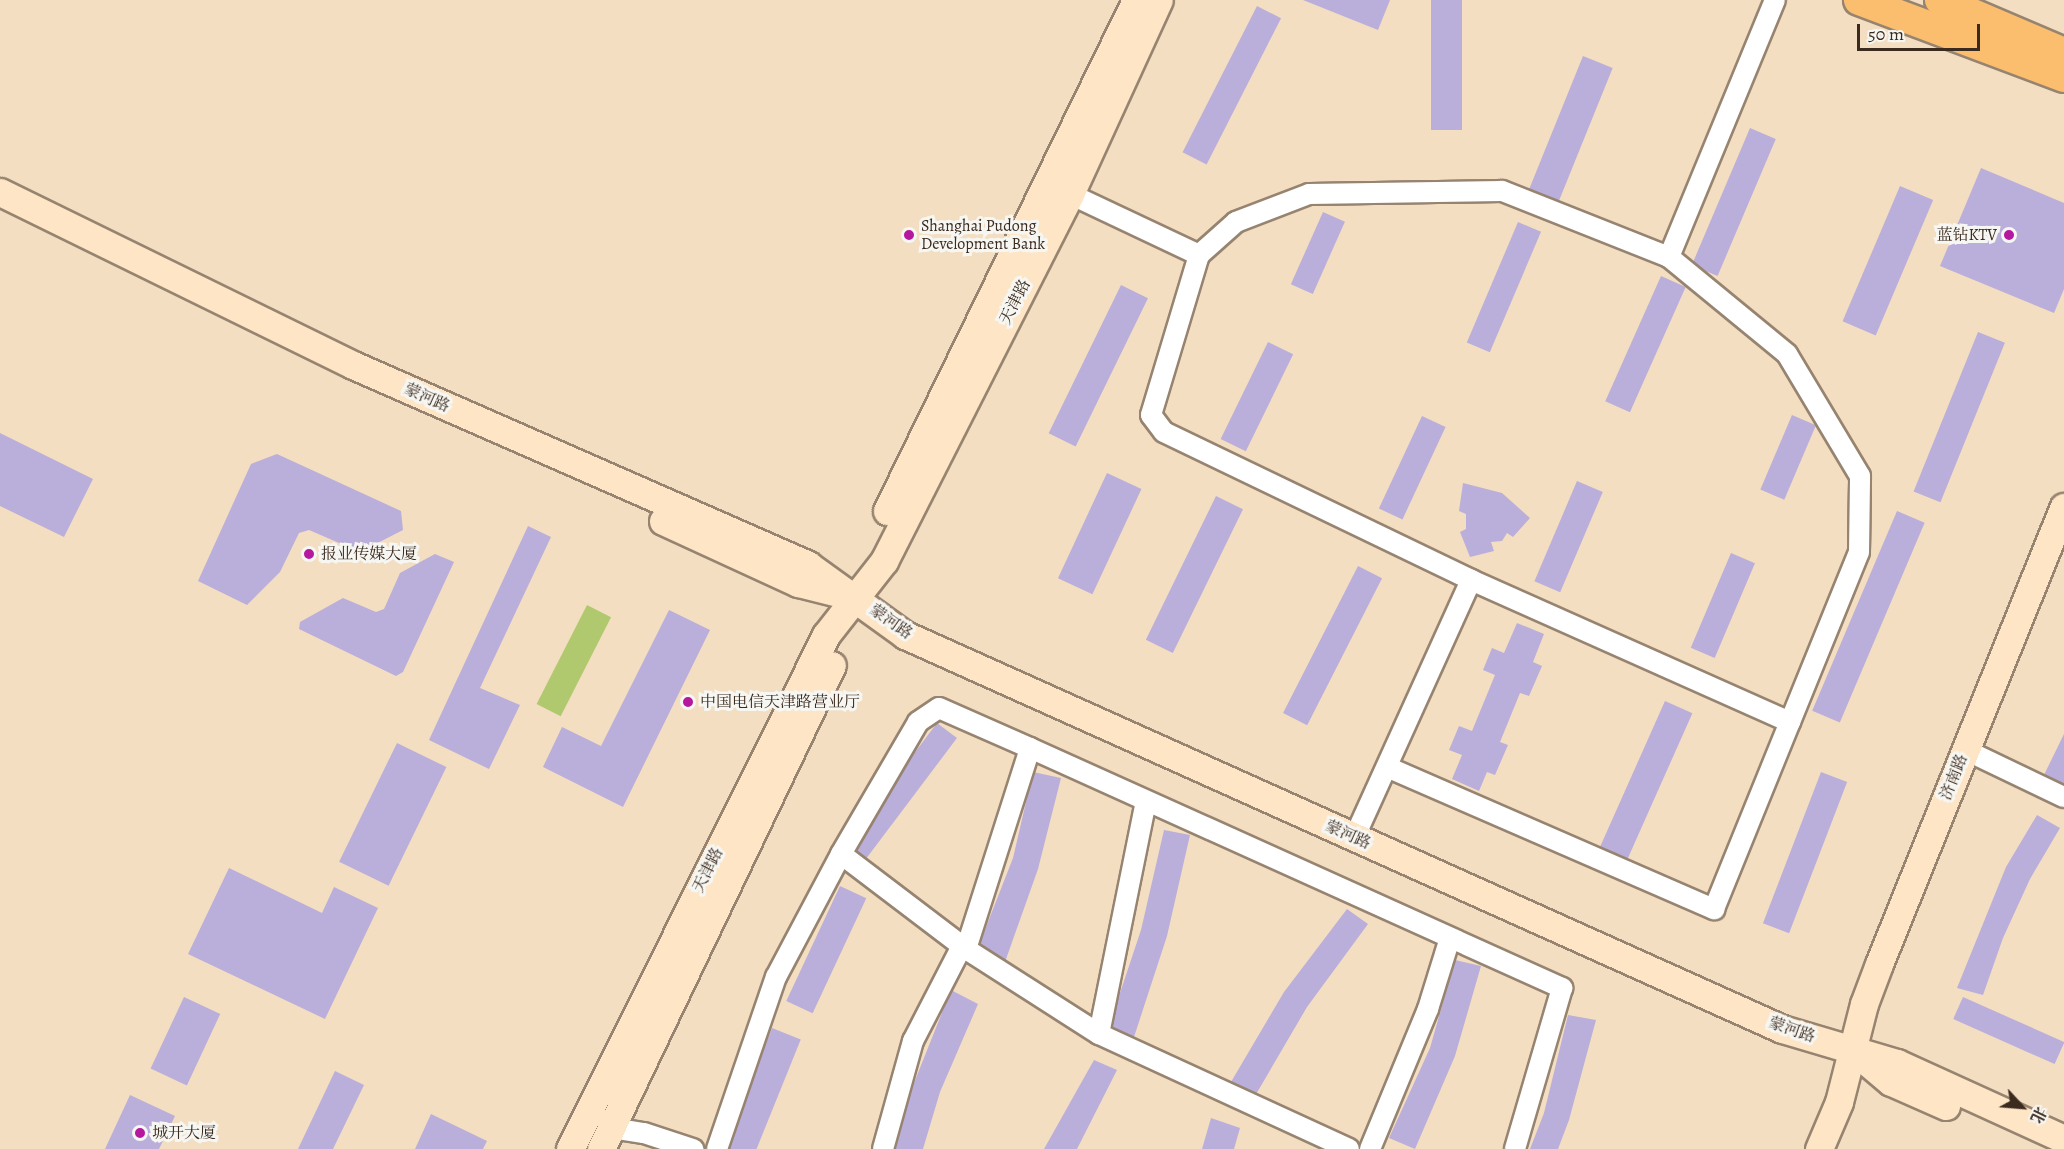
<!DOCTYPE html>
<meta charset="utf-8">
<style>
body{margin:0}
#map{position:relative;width:2064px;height:1149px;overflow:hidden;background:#f3dec2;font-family:Alegreya,"Noto Serif SC",serif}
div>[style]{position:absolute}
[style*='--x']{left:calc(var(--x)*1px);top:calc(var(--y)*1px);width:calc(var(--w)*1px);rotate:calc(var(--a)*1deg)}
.green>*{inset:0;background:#b1c96e;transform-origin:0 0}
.building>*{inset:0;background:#baaeda;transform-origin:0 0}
.roads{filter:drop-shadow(2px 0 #978470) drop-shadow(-2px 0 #978470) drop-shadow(0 2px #978470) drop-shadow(0 -2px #978470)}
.street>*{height:20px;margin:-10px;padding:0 10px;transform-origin:10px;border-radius:10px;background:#fff}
.secondary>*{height:27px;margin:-13.5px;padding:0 13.5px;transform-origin:13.5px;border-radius:13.5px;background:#fde5c5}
.primary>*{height:30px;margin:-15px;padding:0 15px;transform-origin:15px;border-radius:15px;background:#fabe6e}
.dots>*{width:16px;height:16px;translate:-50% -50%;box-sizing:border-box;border:3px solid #f6f6f2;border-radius:50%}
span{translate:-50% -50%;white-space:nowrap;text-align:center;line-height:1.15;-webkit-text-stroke:6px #f6f6f2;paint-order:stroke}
.poi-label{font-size:16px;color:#3b2a1e}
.left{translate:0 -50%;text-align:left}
.right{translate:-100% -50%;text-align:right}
.street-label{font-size:16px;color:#3b2a1e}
.north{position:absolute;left:1992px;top:1077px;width:60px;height:60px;-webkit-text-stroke:4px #f6f6f2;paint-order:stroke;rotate:116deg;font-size:16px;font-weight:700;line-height:24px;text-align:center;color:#3b2a1e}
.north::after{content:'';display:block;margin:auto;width:21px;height:27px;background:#3b2a1e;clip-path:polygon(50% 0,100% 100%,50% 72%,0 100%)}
.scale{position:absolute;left:1857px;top:24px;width:123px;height:27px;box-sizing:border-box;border:3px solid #3b2a1e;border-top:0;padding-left:8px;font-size:18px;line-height:21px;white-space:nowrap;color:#3b2a1e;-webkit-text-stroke:4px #f6f6f2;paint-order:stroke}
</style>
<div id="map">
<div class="green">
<i style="left:587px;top:605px;width:27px;height:111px;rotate:27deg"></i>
</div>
<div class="building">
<i style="clip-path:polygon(1303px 0,1390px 0,1378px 30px)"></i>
<i style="left:1431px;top:0;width:31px;height:130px"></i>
<i style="left:1257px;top:6px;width:27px;height:164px;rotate:27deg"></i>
<i style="left:1583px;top:56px;width:32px;height:146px;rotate:22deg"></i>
<i style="left:1750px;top:128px;width:28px;height:149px;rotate:23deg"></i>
<i style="clip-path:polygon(1981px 168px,2064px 203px,2064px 289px,2054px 313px,1940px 266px)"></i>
<i style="left:1900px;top:186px;width:36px;height:147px;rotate:23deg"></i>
<i style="left:1323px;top:212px;width:24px;height:79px;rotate:24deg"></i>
<i style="left:1518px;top:222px;width:25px;height:131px;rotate:23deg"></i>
<i style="left:1661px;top:276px;width:27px;height:137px;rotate:24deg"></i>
<i style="left:1121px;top:285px;width:30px;height:165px;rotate:26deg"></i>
<i style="left:1978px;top:332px;width:29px;height:172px;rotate:22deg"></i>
<i style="left:1268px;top:342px;width:28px;height:108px;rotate:26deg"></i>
<i style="left:1792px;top:415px;width:26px;height:81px;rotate:23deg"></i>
<i style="left:1422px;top:416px;width:26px;height:102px;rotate:25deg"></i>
<i style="clip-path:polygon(0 433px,93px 479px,64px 537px,0 506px)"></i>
<i style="clip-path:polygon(277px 454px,401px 511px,403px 530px,360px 552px,309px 530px,299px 533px,280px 572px,247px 605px,198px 581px,251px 464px)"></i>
<i style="left:1107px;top:473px;width:38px;height:116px;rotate:25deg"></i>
<i style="left:1577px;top:481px;width:28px;height:109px;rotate:23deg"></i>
<i style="clip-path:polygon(1463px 483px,1502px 493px,1530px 518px,1513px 537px,1507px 533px,1502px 541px,1491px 542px,1494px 551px,1470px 557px,1460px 532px,1466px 529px,1466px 514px,1459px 511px)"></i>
<i style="left:1216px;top:496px;width:30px;height:160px;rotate:26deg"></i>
<i style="left:1897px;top:511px;width:30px;height:217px;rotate:23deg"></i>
<i style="clip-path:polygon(528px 526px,551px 537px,480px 688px,520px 705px,489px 769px,429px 740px)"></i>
<i style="left:1731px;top:553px;width:26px;height:103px;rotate:23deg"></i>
<i style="clip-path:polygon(435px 554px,454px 562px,403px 672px,396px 676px,299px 629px,300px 622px,343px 598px,376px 612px,384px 609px,400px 573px)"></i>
<i style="left:1358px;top:566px;width:27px;height:165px;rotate:27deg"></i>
<i style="clip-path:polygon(669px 610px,710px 630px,623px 807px,543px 767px,562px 727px,601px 746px)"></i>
<i style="clip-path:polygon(1517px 623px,1544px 634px,1533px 662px,1542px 666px,1529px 696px,1520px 693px,1500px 742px,1508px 745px,1495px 775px,1487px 772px,1479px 791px,1452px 779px,1462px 755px,1449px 750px,1459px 726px,1472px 731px,1495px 675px,1483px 670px,1492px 648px,1504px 653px)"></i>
<i style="left:1665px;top:701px;width:30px;height:165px;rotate:24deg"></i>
<i style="left:937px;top:723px;width:25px;height:157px;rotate:37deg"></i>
<i style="clip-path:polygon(2064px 734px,2064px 787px,2043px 777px)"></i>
<i style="left:397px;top:743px;width:55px;height:132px;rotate:26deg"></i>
<i style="clip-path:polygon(1033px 772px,1061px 778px,1038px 869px,1005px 962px,977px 950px,1013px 858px)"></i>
<i style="left:1821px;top:772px;width:28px;height:162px;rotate:21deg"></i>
<i style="clip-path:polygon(2037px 815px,2060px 828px,2030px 879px,2003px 938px,1983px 995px,1957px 988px,2006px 867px)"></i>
<i style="clip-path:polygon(1164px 830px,1190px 835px,1167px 936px,1134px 1037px,1108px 1029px,1141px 930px)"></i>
<i style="clip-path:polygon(229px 868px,322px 913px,334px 887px,378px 908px,325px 1019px,188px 954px)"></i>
<i style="left:840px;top:886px;width:29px;height:127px;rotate:25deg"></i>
<i style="clip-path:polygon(1347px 909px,1368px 924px,1307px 1007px,1255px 1096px,1231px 1082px,1284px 992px)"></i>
<i style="clip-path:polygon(1455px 960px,1481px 966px,1455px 1056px,1415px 1149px,1389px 1138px,1430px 1048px)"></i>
<i style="clip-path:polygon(951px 990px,978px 1004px,940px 1092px,923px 1149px,894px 1149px,914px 1083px)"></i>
<i style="left:184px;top:997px;width:40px;height:79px;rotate:25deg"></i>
<i style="left:1963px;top:997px;width:111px;height:24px;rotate:24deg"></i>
<i style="clip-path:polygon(1568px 1015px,1596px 1020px,1569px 1120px,1558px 1149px,1530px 1149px,1544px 1113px)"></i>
<i style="left:772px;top:1028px;width:31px;height:130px;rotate:22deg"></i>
<i style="clip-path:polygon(1094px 1060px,1117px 1070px,1077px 1149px,1044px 1149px)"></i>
<i style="clip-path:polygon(335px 1071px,364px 1085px,333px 1149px,298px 1149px)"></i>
<i style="clip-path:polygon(130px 1095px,175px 1116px,159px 1149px,105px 1149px)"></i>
<i style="clip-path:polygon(431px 1114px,487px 1141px,483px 1149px,415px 1149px)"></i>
<i style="clip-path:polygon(1211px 1118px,1240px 1128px,1234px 1149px,1202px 1149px)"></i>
</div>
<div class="roads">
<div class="street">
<i style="--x:1070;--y:194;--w:143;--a:25.3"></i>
<i style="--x:1669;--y:257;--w:278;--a:-67.6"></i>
<i style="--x:1972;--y:753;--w:102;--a:25.6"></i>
<i style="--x:1387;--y:767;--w:357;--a:23.5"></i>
<i style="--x:1714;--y:909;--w:202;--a:-67.9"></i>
<i style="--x:1790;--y:722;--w:183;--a:-67.9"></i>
<i style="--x:1859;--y:552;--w:76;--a:-89.2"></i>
<i style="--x:1860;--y:476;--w:142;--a:-120.9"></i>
<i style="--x:1787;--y:354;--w:153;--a:-140.6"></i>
<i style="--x:1669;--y:257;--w:180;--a:-158.4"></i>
<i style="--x:1502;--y:191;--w:193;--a:179.1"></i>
<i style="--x:1309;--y:194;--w:78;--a:159"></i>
<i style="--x:1236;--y:222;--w:50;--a:138.3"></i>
<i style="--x:1199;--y:255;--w:167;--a:106.7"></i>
<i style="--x:1151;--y:415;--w:21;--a:53"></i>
<i style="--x:1164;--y:432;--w:341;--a:25.7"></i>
<i style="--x:1471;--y:580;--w:349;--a:24"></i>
<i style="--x:1360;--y:825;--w:269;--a:-65.6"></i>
<i style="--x:841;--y:854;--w:153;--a:-59.7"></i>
<i style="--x:918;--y:722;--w:25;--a:-34"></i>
<i style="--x:939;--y:708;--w:99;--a:23.7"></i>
<i style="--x:1030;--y:748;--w:584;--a:24.28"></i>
<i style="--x:1562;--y:988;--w:168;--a:106.3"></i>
<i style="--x:966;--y:949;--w:211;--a:-72.3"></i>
<i style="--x:1099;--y:1034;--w:238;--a:-78.6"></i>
<i style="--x:612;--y:1128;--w:32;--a:9"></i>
<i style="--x:644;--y:1133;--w:52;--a:18.1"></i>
<i style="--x:717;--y:1149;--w:182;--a:-71.1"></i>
<i style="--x:776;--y:977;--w:139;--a:-62.1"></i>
<i style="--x:841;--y:854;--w:157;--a:37.2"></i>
<i style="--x:966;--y:949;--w:158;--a:32.6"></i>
<i style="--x:1099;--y:1034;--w:275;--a:24.7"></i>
<i style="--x:883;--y:1149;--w:112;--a:-74.5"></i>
<i style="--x:913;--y:1041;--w:107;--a:-62.7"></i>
<i style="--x:1370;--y:1149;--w:152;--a:-67.5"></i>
<i style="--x:1428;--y:1009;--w:74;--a:-72.8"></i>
</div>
<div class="secondary">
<i style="--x:0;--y:192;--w:393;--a:26.1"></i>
<i style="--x:353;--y:365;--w:497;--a:23.7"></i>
<i style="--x:808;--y:565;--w:120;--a:35.8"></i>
<i style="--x:905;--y:635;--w:961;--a:24.19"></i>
<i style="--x:1782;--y:1029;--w:120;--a:16.5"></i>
<i style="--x:1897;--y:1063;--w:183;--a:24.5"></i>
<i style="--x:887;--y:511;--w:568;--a:-64.02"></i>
<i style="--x:663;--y:521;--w:149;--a:24.7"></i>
<i style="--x:798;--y:583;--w:41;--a:14"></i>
<i style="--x:1861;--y:1057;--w:39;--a:40"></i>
<i style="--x:1891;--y:1082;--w:60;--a:23.6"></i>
<i style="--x:570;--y:1149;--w:574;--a:-63.52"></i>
<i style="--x:826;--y:635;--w:94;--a:-51.9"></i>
<i style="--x:884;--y:561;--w:411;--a:-63.1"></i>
<i style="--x:1070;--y:194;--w:213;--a:-65.4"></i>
<i style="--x:601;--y:1149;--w:536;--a:-64.49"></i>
<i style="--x:1819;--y:1149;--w:51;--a:-66.9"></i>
<i style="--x:1839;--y:1102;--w:101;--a:-75.7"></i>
<i style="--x:1864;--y:1004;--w:43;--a:-69.4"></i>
<i style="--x:1879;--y:964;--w:493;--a:-68"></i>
</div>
<div class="primary">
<i style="--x:1859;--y:0;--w:219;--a:20.6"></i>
<i style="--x:1940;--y:0;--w:135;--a:23.1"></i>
</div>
</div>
<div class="dots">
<i style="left:909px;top:235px;background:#b5179e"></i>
<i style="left:2009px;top:235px;background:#b5179e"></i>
<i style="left:309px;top:554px;background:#b5179e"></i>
<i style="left:688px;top:702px;background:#b5179e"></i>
<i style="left:140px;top:1133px;background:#b5179e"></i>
</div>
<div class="poi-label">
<span class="left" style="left:921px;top:235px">Shanghai Pudong<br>Development Bank</span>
<span class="right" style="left:1997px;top:235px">蓝钻KTV</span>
<span class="left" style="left:321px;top:554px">报业传媒大厦</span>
<span class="left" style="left:700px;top:702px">中国电信天津路营业厅</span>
<span class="left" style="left:152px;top:1133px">城开大厦</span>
</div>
<div class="street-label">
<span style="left:1015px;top:302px;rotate:-63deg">天津路</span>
<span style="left:427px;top:398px;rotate:24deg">蒙河路</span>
<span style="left:891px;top:622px;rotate:35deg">蒙河路</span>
<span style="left:1954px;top:777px;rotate:-68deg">济南路</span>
<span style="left:1348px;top:835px;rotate:24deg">蒙河路</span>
<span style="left:708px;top:870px;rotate:-63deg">天津路</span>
<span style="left:1792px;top:1030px;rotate:19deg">蒙河路</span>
</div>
<div class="north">北</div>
<div class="scale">50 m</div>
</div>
